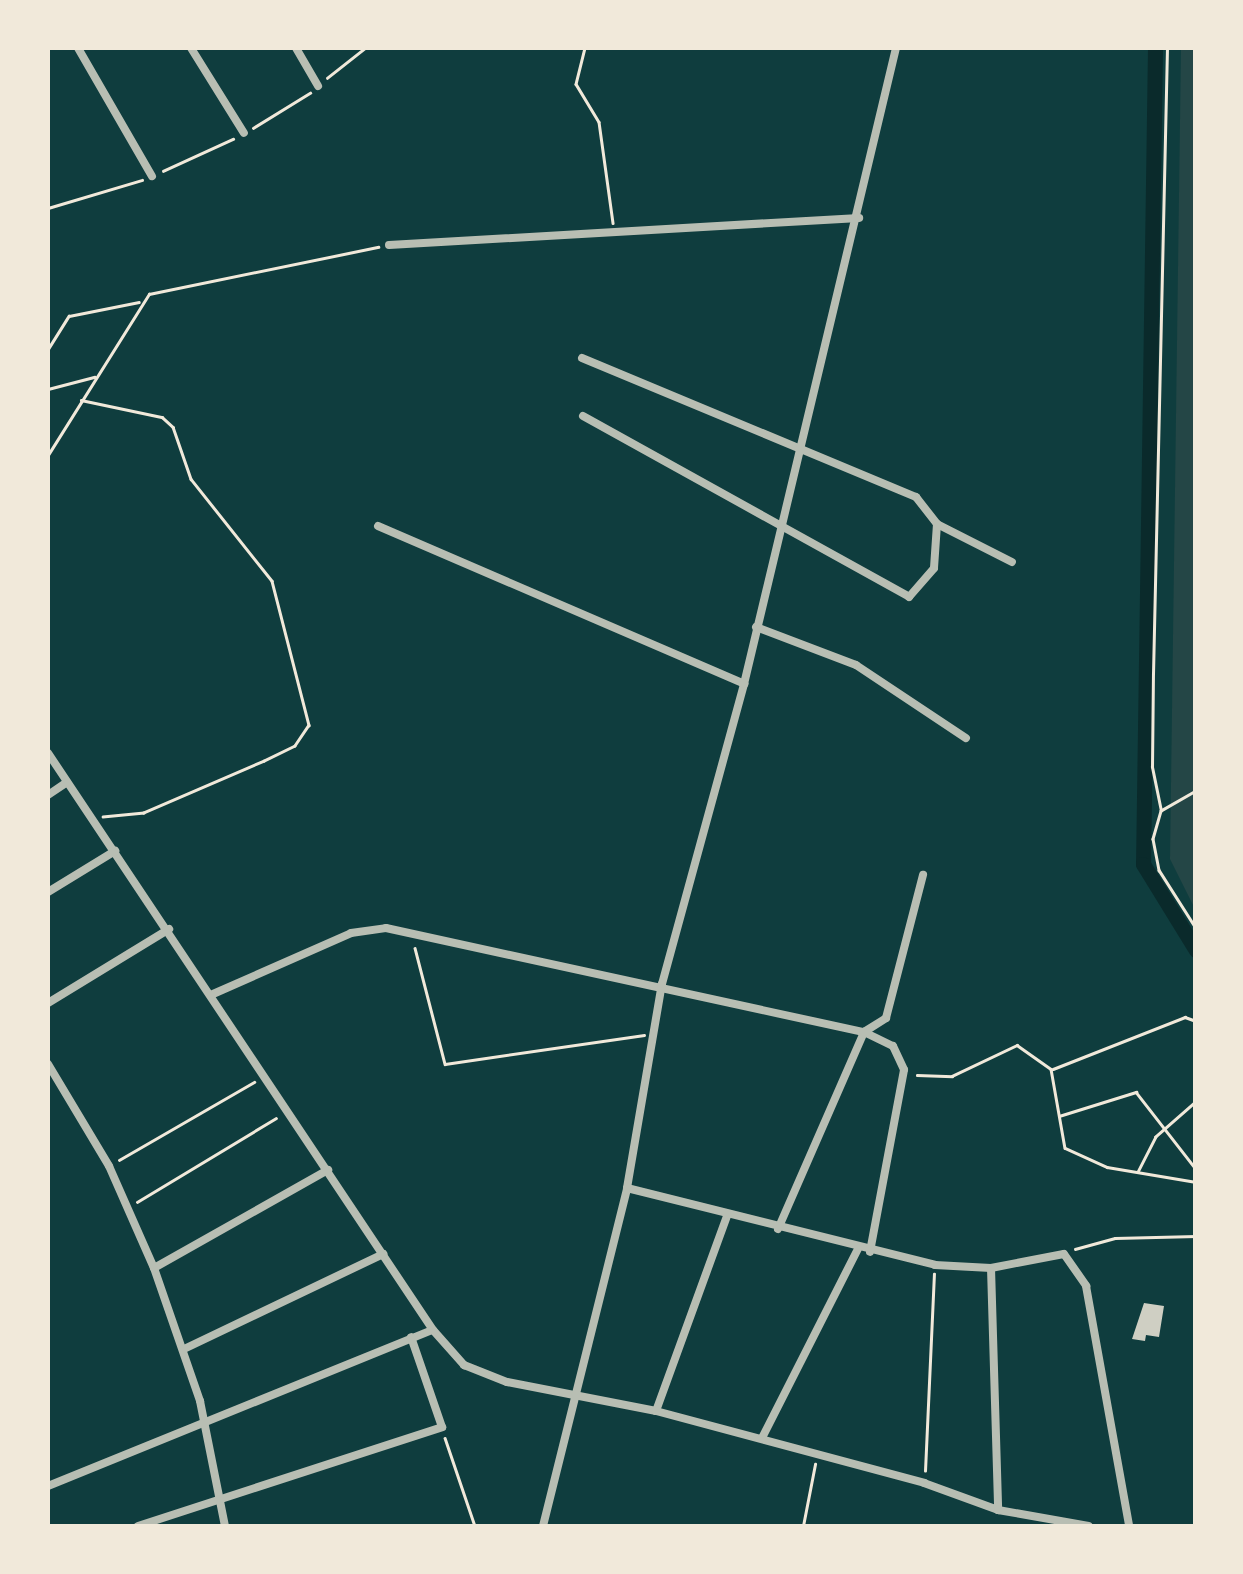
<!DOCTYPE html>
<style>
body{margin:0}
#map{position:relative;width:1243px;height:1574px;overflow:hidden;background:#0f3d3e;font-family:Bitter,serif}
div>[style]{position:absolute}
[style*='--x']{left:calc(var(--x)*1px);top:calc(var(--y)*1px);width:calc(var(--w)*1px);rotate:calc(var(--a)*1deg)}
.green>*{inset:0;background:#244646}
.canal>*{height:15px;margin:-7.5px;padding:0 7.5px;transform-origin:7.5px;border-radius:7.5px;background:#0a2a2b}
.building>*{inset:0;background:#cfcfc3}
.path>*{height:2.5px;margin:-1.25px;padding:0 1.25px;transform-origin:1.25px;border-radius:1.25px;background:#f1e9da}
.minor>*{height:8px;margin:-4px;padding:0 4px;transform-origin:4px;border-radius:4px;background:#b8beb3}
span{translate:-50% -50%;white-space:nowrap;text-align:center;line-height:1.15;-webkit-text-stroke:10px #f1e9da;paint-order:stroke}
.frame{position:absolute;inset:0;border:50px solid #f1e9da;pointer-events:none}
</style>
<div id="map">
<div class="green">
<i style="clip-path:polygon(1181px 48px,1195px 48px,1195px 909px,1170px 859px)"></i>
</div>
<div class="canal">
<i style="--x:1155;--y:48;--w:816;--a:90.84"></i>
<i style="--x:1143;--y:864;--w:101;--a:58.4"></i>
</div>
<div class="building">
<i style="clip-path:polygon(1144px 1303px,1164px 1306px,1159px 1337px,1146px 1335px,1145px 1341px,1132px 1339px)"></i>
</div>
<div class="path">
<i style="--x:585;--y:48;--w:37;--a:104"></i>
<i style="--x:576;--y:84;--w:44;--a:58.8"></i>
<i style="--x:599;--y:122;--w:102;--a:82.1"></i>
<i style="--x:327;--y:78;--w:48;--a:-38.3"></i>
<i style="--x:253;--y:128;--w:67;--a:-31.6"></i>
<i style="--x:163;--y:171;--w:77;--a:-24.6"></i>
<i style="--x:48;--y:208;--w:98;--a:-16.6"></i>
<i style="--x:48;--y:349;--w:39;--a:-58"></i>
<i style="--x:69;--y:316;--w:71;--a:-11.3"></i>
<i style="--x:48;--y:389;--w:48;--a:-14.6"></i>
<i style="--x:81;--y:400;--w:83;--a:11.9"></i>
<i style="--x:162;--y:417;--w:15;--a:42"></i>
<i style="--x:173;--y:427;--w:55;--a:70.9"></i>
<i style="--x:191;--y:479;--w:130;--a:51.5"></i>
<i style="--x:272;--y:581;--w:149;--a:75.6"></i>
<i style="--x:309;--y:725;--w:25;--a:124"></i>
<i style="--x:295;--y:746;--w:34;--a:154"></i>
<i style="--x:264;--y:761;--w:131;--a:156.6"></i>
<i style="--x:144;--y:813;--w:41;--a:174.4"></i>
<i style="--x:48;--y:455;--w:190;--a:-57.9"></i>
<i style="--x:149;--y:294;--w:234;--a:-11.6"></i>
<i style="--x:1196;--y:791;--w:40;--a:150.3"></i>
<i style="--x:1161;--y:811;--w:29;--a:106"></i>
<i style="--x:1153;--y:839;--w:32;--a:79"></i>
<i style="--x:1159;--y:870;--w:69;--a:57.5"></i>
<i style="--x:1161;--y:811;--w:45;--a:-101.6"></i>
<i style="--x:1152;--y:767;--w:93;--a:-89.4"></i>
<i style="--x:1153;--y:674;--w:626;--a:-88.72"></i>
<i style="--x:415;--y:948;--w:120;--a:75.5"></i>
<i style="--x:445;--y:1064;--w:201;--a:-8.3"></i>
<i style="--x:1053;--y:1069;--w:142;--a:-21.5"></i>
<i style="--x:1185;--y:1017;--w:12;--a:20"></i>
<i style="--x:917;--y:1075;--w:35;--a:2"></i>
<i style="--x:952;--y:1076;--w:72;--a:-25.5"></i>
<i style="--x:1017;--y:1045;--w:42;--a:35.2"></i>
<i style="--x:1051;--y:1069;--w:80;--a:80"></i>
<i style="--x:1065;--y:1148;--w:46;--a:24.3"></i>
<i style="--x:1107;--y:1167;--w:90;--a:9.6"></i>
<i style="--x:1196;--y:1095;--w:17;--a:90"></i>
<i style="--x:1059;--y:1116;--w:81;--a:-17.3"></i>
<i style="--x:1136;--y:1092;--w:98;--a:52.1"></i>
<i style="--x:119;--y:1160;--w:156;--a:-30"></i>
<i style="--x:1138;--y:1171;--w:38;--a:-63"></i>
<i style="--x:1155;--y:1137;--w:53;--a:-41.2"></i>
<i style="--x:137;--y:1202;--w:162;--a:-31.1"></i>
<i style="--x:1075;--y:1249;--w:41;--a:-15.4"></i>
<i style="--x:1115;--y:1238;--w:81;--a:-1.4"></i>
<i style="--x:445;--y:1438;--w:93;--a:71.2"></i>
<i style="--x:925;--y:1471;--w:197;--a:-87.4"></i>
<i style="--x:803;--y:1526;--w:63;--a:-79"></i>
</div>
<div class="minor">
<i style="--x:78;--y:48;--w:148;--a:60"></i>
<i style="--x:191;--y:48;--w:100;--a:58.1"></i>
<i style="--x:296;--y:48;--w:44;--a:59.9"></i>
<i style="--x:389;--y:245;--w:471;--a:-3.3"></i>
<i style="--x:582;--y:358;--w:362;--a:22.6"></i>
<i style="--x:916;--y:497;--w:34;--a:52"></i>
<i style="--x:937;--y:524;--w:84;--a:26.9"></i>
<i style="--x:583;--y:416;--w:373;--a:29"></i>
<i style="--x:909;--y:597;--w:38;--a:-49"></i>
<i style="--x:934;--y:568;--w:44;--a:-86.1"></i>
<i style="--x:378;--y:526;--w:399;--a:23.3"></i>
<i style="--x:756;--y:627;--w:107;--a:20.8"></i>
<i style="--x:856;--y:665;--w:132;--a:33.6"></i>
<i style="--x:48;--y:753;--w:694;--a:56.29"></i>
<i style="--x:433;--y:1330;--w:47;--a:48.5"></i>
<i style="--x:464;--y:1365;--w:46;--a:21.6"></i>
<i style="--x:507;--y:1382;--w:152;--a:11"></i>
<i style="--x:656;--y:1411;--w:278;--a:15"></i>
<i style="--x:924;--y:1483;--w:79;--a:20"></i>
<i style="--x:998;--y:1510;--w:92;--a:10"></i>
<i style="--x:48;--y:795;--w:23;--a:-34"></i>
<i style="--x:48;--y:892;--w:79;--a:-31.5"></i>
<i style="--x:213;--y:994;--w:151;--a:-23.8"></i>
<i style="--x:351;--y:933;--w:35;--a:-8"></i>
<i style="--x:386;--y:928;--w:489;--a:12.3"></i>
<i style="--x:864;--y:1032;--w:26;--a:-32"></i>
<i style="--x:886;--y:1018;--w:148;--a:-75.5"></i>
<i style="--x:48;--y:1003;--w:142;--a:-31.4"></i>
<i style="--x:48;--y:1064;--w:119;--a:59.1"></i>
<i style="--x:109;--y:1166;--w:111;--a:66.2"></i>
<i style="--x:154;--y:1268;--w:141;--a:70.9"></i>
<i style="--x:200;--y:1401;--w:127;--a:78.7"></i>
<i style="--x:627;--y:1188;--w:317;--a:14"></i>
<i style="--x:935;--y:1265;--w:56;--a:3.1"></i>
<i style="--x:991;--y:1268;--w:74;--a:-10.9"></i>
<i style="--x:1064;--y:1254;--w:39;--a:55"></i>
<i style="--x:1086;--y:1286;--w:244;--a:79.8"></i>
<i style="--x:778;--y:1229;--w:215;--a:-66.4"></i>
<i style="--x:864;--y:1032;--w:32;--a:26"></i>
<i style="--x:893;--y:1046;--w:26;--a:65"></i>
<i style="--x:904;--y:1070;--w:185;--a:100.6"></i>
<i style="--x:154;--y:1268;--w:200;--a:-29.4"></i>
<i style="--x:991;--y:1268;--w:242;--a:88.3"></i>
<i style="--x:184;--y:1349;--w:221;--a:-25.5"></i>
<i style="--x:656;--y:1411;--w:208;--a:-70"></i>
<i style="--x:762;--y:1438;--w:212;--a:-63.1"></i>
<i style="--x:48;--y:1486;--w:415;--a:-22.1"></i>
<i style="--x:138;--y:1526;--w:320;--a:-18"></i>
<i style="--x:442;--y:1427;--w:95;--a:-109"></i>
<i style="--x:543;--y:1526;--w:348;--a:-76"></i>
<i style="--x:627;--y:1188;--w:207;--a:-80.3"></i>
<i style="--x:662;--y:984;--w:311;--a:-74.7"></i>
<i style="--x:744;--y:684;--w:654;--a:-76.56"></i>
</div>
<div class="frame"></div>
</div>
